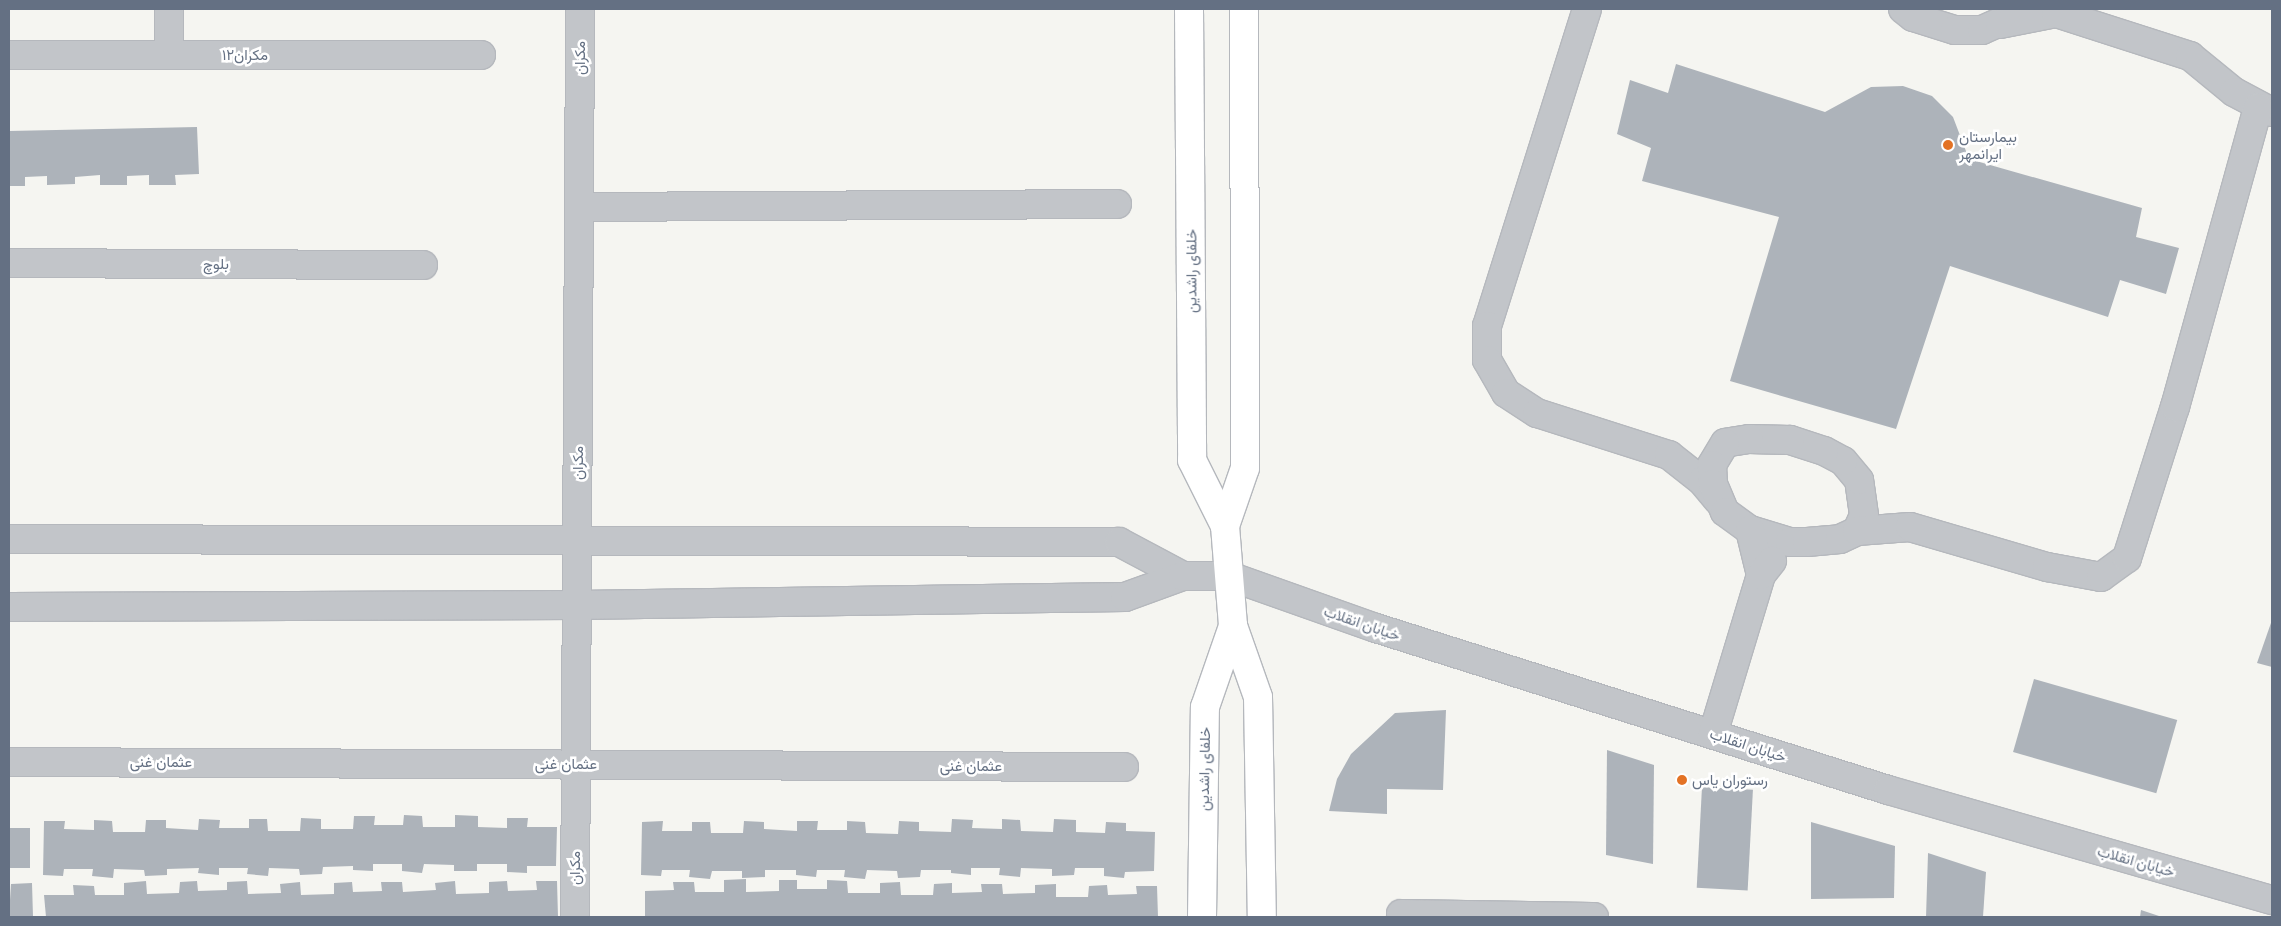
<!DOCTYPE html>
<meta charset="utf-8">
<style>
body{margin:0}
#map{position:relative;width:2281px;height:926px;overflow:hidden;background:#f5f5f1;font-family:Mulish,Vazirmatn,sans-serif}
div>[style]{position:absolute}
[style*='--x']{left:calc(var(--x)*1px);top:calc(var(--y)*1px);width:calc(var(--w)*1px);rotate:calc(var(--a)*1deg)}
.building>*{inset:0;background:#adb3ba;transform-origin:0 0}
.roads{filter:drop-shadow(1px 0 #b5b8bd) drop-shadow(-1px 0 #b5b8bd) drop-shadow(0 1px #b5b8bd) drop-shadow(0 -1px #b5b8bd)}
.minor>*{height:28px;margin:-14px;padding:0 14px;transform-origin:14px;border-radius:14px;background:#c2c5c9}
.major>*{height:28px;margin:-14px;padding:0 14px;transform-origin:14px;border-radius:14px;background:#fff}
.dots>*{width:14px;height:14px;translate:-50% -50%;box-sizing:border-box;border:2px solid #fff;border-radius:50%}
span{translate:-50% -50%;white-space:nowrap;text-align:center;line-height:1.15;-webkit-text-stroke:5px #fff;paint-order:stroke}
.street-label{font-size:15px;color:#647083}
.poi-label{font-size:15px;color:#647083}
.left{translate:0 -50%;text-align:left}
.frame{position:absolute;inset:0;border:10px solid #647083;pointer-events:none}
</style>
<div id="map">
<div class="building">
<i style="clip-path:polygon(1676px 64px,1825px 112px,1871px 87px,1903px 86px,1932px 96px,1953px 117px,1969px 159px,2142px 208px,2136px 237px,2179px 248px,2166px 294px,2120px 280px,2108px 317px,1950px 266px,1896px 429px,1730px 381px,1779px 217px,1642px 181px,1651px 148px,1617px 134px,1630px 80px,1668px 93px)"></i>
<i style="clip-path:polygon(197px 127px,199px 174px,175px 175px,176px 185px,149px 185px,149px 175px,127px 176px,127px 185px,100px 185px,100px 175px,75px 177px,75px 184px,47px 185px,47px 176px,25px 177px,25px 186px,9px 186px,9px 131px)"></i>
<i style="clip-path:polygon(2272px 620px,2272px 667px,2257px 663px)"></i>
<i style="left:2034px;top:679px;width:149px;height:76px;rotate:16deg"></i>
<i style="clip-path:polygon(1446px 710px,1443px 790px,1387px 789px,1387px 814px,1329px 811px,1337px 779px,1351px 754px,1395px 713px)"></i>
<i style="clip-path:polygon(1607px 750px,1654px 765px,1653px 864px,1606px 855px)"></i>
<i style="left:1702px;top:787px;width:51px;height:101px;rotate:3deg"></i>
<i style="clip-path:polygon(404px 815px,422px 816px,423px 827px,455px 827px,455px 815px,478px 816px,478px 827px,507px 828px,507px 818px,528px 818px,527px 827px,557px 827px,556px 866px,527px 866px,527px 873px,507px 872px,507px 864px,477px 864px,477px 871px,454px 871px,454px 865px,424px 864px,422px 873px,402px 871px,402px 864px,373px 864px,373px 871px,353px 870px,353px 866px,323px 867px,322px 874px,300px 875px,299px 869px,269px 868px,268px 876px,247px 874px,248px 868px,219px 868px,219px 875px,198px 873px,199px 868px,167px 869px,167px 875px,145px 876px,144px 870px,114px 869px,113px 878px,92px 876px,93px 869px,64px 869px,63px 876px,43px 875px,44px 821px,65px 821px,64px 829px,94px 830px,94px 820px,112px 821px,113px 832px,145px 832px,146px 820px,166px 820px,166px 828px,198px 830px,199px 819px,220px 820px,219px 828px,249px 828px,249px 819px,267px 819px,268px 831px,300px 831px,301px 818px,321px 819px,321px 829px,353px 829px,354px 816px,375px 816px,374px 825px,403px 825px)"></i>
<i style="clip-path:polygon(952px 819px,973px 820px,972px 828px,1002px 829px,1002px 819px,1020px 820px,1021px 831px,1053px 832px,1054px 819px,1076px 820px,1076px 832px,1105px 833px,1106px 822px,1126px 823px,1126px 831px,1155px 832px,1154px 871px,1125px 872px,1124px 878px,1104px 876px,1104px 868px,1075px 868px,1074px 875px,1052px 876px,1052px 869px,1021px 868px,1020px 877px,999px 875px,1000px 868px,971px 868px,971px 875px,951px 873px,951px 870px,921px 870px,920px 877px,898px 878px,897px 871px,867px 870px,865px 879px,844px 877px,845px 870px,817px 870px,816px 877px,796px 875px,796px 870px,765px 870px,765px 877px,742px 878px,742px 871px,712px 871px,710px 879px,689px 877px,690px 870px,662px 870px,661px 876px,641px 875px,642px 822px,663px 821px,662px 831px,692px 831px,692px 822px,710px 822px,711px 833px,743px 833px,744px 821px,764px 822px,764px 829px,797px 831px,797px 821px,818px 821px,817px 830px,847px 830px,847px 821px,865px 822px,866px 833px,898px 834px,899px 821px,919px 822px,919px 831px,951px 832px)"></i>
<i style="clip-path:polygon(1811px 822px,1895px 846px,1894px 898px,1811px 899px)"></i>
<i style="left:9px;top:828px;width:21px;height:40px"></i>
<i style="clip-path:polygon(1928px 853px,1986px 872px,1983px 917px,1926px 917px)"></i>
<i style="clip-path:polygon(746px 879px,746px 892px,779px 891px,779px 880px,797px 880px,797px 889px,827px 889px,827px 880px,847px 881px,848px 893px,880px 893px,880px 883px,900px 882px,901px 895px,933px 895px,934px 884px,952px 883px,952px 893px,982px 892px,981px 884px,1002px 884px,1003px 894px,1035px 893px,1035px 885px,1056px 884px,1056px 897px,1088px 897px,1089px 886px,1107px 885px,1108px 895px,1137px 894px,1136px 886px,1157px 886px,1158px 917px,645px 917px,645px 891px,674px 890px,673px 882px,694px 882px,695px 892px,724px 892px,724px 880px)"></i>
<i style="clip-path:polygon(146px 881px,147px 894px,179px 893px,180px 882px,197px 881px,198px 891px,227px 890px,227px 882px,247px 881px,248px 894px,281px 893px,280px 884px,300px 882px,301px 895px,334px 894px,334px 883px,352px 882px,353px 892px,382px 891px,381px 882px,402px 882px,403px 892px,436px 890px,435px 883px,455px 881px,456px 894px,489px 893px,489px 882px,507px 881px,508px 891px,537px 890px,536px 881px,557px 881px,558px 917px,46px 917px,44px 895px,74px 895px,73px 885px,94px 886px,95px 895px,124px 895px,124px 883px)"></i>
<i style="clip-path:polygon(32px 883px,33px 917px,9px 917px,11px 884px)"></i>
<i style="clip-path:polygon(2141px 910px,2162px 917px,2140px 917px)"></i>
</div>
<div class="roads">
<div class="minor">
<i style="--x:1587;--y:9;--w:332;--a:107.5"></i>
<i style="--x:1487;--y:326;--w:34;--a:90"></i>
<i style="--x:1487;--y:360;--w:38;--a:60"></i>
<i style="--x:1506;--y:393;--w:37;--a:33"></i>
<i style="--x:1537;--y:413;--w:139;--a:17.7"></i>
<i style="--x:1669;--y:455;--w:42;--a:38.2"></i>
<i style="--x:1702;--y:481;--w:25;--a:50"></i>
<i style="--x:1903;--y:9;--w:13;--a:39"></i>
<i style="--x:1913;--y:17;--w:44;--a:17.2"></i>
<i style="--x:1955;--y:30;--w:27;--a:0"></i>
<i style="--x:1982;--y:30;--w:36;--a:-24"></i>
<i style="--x:2000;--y:24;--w:57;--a:-11.1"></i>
<i style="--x:2056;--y:13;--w:141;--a:17.8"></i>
<i style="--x:2190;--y:56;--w:57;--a:39.3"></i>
<i style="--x:2234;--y:92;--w:43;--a:27.8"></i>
<i style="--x:9;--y:55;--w:472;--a:0"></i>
<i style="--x:169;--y:55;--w:46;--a:-90"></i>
<i style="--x:579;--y:207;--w:538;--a:-0.32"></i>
<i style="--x:9;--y:263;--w:414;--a:0.3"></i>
<i style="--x:1750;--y:530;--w:42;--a:16.7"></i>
<i style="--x:1790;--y:542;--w:17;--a:0"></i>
<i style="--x:1807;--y:542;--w:33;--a:-5"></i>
<i style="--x:1840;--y:539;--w:19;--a:-25"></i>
<i style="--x:1857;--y:531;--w:17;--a:-66"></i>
<i style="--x:1864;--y:515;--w:35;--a:-98"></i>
<i style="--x:1859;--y:480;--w:25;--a:-130"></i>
<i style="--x:1843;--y:461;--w:21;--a:-152"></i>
<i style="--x:1824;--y:451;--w:36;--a:-162"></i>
<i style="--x:1790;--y:440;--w:41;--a:-178.6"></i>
<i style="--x:1749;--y:439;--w:24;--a:171"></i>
<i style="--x:1725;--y:443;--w:26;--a:121"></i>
<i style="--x:1712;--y:465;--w:19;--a:87"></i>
<i style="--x:1713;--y:484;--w:30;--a:67"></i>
<i style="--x:1725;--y:512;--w:31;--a:36"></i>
<i style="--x:1750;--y:530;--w:46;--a:76.3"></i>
<i style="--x:1857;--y:531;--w:53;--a:-4.3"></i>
<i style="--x:1910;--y:527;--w:143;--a:16.3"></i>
<i style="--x:2047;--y:567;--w:55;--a:10.5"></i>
<i style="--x:2101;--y:577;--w:32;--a:-36"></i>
<i style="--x:2127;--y:558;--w:158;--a:-72.4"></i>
<i style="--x:2175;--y:407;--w:311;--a:-74.5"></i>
<i style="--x:9;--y:539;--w:1110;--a:0.15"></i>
<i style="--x:1119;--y:542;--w:72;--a:28"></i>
<i style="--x:9;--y:607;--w:568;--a:-0.2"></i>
<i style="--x:577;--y:605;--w:548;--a:-0.84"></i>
<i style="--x:1125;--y:597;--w:62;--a:-19.9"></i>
<i style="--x:1183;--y:576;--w:46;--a:0"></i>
<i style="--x:1229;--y:576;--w:156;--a:19.5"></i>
<i style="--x:1376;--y:628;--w:537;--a:17.56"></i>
<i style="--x:1888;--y:790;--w:399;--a:16"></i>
<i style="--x:1713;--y:734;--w:166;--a:-73.2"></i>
<i style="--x:1761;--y:575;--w:18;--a:-52"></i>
<i style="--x:9;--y:762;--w:1115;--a:0.26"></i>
<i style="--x:1401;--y:914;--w:193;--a:0.9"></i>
<i style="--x:575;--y:917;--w:908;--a:-89.68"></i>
</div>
<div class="major">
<i style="--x:1189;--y:9;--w:451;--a:89.6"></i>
<i style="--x:1192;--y:460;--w:74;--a:63.4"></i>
<i style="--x:1225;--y:526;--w:100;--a:85.4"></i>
<i style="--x:1233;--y:626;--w:75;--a:70.6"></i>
<i style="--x:1258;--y:697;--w:220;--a:89"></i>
<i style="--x:1225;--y:526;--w:61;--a:-71"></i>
<i style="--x:1245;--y:468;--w:459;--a:-90.1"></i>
<i style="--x:1202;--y:917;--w:210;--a:-89.2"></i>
<i style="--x:1205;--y:707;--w:86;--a:-70.9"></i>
</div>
</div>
<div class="dots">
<i style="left:1948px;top:145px;background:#e37224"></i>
<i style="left:1682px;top:780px;background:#e37224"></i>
</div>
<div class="street-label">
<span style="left:245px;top:55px">مکران۱۲</span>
<span style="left:580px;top:58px;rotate:-90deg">مکران</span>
<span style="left:216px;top:264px">بلوچ</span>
<span style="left:1191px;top:271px;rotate:-90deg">خلفای راشدین</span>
<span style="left:578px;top:463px;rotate:-90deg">مکران</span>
<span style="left:1362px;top:623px;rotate:19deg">خیابان انقلاب</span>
<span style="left:1748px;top:745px;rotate:18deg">خیابان انقلاب</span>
<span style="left:161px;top:762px">عثمان غنی</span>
<span style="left:566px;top:764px">عثمان غنی</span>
<span style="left:971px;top:766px">عثمان غنی</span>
<span style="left:1204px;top:769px;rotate:-89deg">خلفای راشدین</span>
<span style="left:2136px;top:861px;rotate:16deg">خیابان انقلاب</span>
<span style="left:575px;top:868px;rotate:-90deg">مکران</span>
</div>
<div class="poi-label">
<span class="left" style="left:1959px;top:145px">بیمارستان<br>ایرانمهر</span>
<span class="left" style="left:1692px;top:780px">رستوران یاس</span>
</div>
<div class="frame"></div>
</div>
